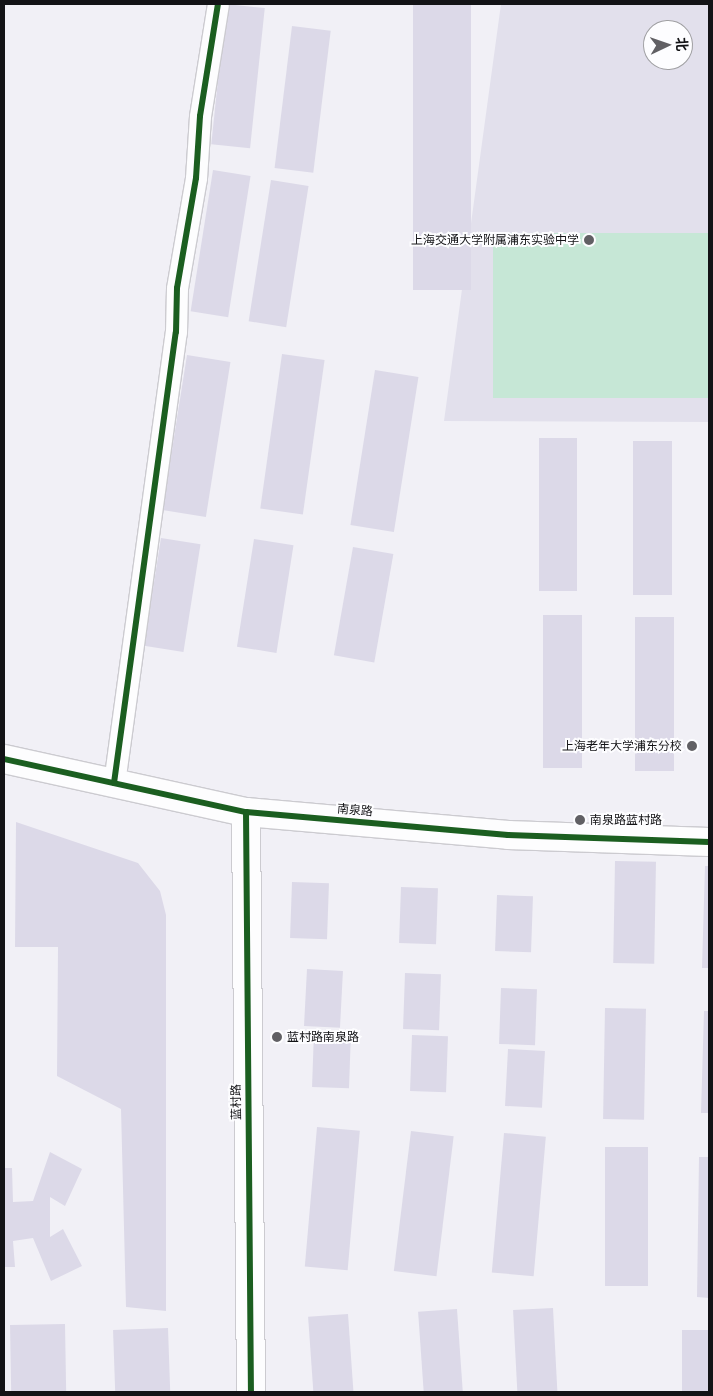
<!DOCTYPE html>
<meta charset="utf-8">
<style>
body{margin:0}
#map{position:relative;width:713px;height:1396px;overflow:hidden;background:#f1f0f6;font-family:"Open Sans","Noto Sans SC",sans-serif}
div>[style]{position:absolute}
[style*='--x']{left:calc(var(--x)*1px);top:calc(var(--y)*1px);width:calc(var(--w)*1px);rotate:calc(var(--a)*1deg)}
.built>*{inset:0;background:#e2e0ec}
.green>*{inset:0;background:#c6e7d6;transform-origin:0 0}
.building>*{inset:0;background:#dcd9e8;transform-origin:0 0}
.roads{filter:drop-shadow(1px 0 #cccbd0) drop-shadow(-1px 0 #cccbd0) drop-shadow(0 1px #cccbd0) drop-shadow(0 -1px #cccbd0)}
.minor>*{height:21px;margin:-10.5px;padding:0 10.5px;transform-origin:10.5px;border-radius:10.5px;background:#fdfdfe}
.tertiary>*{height:28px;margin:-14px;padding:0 14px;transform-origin:14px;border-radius:14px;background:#fdfdfe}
.cycleway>*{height:6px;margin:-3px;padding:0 3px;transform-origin:3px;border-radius:3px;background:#1b5e20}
.dots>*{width:14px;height:14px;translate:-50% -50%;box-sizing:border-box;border:2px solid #fdfdff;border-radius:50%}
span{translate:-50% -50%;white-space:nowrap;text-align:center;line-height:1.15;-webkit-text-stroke:4px #fdfdff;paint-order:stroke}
.poi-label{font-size:12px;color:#131316}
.right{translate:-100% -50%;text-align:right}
.left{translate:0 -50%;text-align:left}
.street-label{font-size:12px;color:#131316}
.frame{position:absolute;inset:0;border:5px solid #131316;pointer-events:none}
.north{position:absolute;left:643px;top:20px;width:50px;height:50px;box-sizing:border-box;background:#fdfdff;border:1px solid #9f9fa2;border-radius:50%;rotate:87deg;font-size:14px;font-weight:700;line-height:20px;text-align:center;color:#131316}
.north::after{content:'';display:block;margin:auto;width:18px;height:22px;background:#616064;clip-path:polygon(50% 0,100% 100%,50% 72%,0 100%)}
</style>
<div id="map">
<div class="built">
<i style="clip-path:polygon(evenodd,501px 4px,709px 4px,709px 422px,444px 421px,501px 4px,653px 30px,683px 30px,683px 60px,653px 60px,653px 30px)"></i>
</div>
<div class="green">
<i style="left:709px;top:233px;width:165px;height:216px;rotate:90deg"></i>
</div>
<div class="building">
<i style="left:226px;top:4px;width:39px;height:141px;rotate:6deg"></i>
<i style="left:413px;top:4px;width:58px;height:286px"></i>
<i style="left:292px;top:26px;width:39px;height:143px;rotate:7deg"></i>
<i style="left:213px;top:170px;width:38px;height:143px;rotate:9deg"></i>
<i style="left:271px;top:180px;width:38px;height:143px;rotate:9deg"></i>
<i style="left:282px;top:354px;width:43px;height:156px;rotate:8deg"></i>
<i style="left:187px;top:355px;width:44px;height:157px;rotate:9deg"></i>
<i style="left:375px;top:370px;width:44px;height:157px;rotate:9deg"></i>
<i style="left:539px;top:438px;width:38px;height:153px"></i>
<i style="left:633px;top:441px;width:39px;height:154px"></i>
<i style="left:161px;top:538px;width:40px;height:109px;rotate:9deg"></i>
<i style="left:254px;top:539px;width:40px;height:109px;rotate:9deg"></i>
<i style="left:353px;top:547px;width:41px;height:110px;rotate:10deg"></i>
<i style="left:543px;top:615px;width:39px;height:153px"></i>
<i style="left:635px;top:617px;width:39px;height:154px"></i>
<i style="clip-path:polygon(16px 822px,138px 863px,160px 891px,166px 915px,166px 1311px,126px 1307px,121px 1109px,57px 1076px,58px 947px,15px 947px)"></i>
<i style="left:615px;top:861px;width:41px;height:102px;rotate:1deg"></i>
<i style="clip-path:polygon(705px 866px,709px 866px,709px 968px,702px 968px)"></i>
<i style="left:292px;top:882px;width:37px;height:56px;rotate:2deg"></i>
<i style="left:401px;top:887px;width:37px;height:56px;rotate:2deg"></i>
<i style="left:497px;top:895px;width:36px;height:56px;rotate:2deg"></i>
<i style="left:307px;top:969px;width:36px;height:57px;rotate:3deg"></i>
<i style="left:405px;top:973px;width:36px;height:56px;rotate:2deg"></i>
<i style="left:501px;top:988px;width:36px;height:56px;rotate:2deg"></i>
<i style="left:605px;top:1008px;width:41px;height:111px;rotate:1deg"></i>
<i style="clip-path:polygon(704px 1011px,709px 1011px,709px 1113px,701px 1113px)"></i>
<i style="left:314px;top:1031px;width:37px;height:56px;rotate:2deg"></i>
<i style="left:412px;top:1035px;width:36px;height:56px;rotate:2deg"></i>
<i style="left:508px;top:1049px;width:37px;height:57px;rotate:3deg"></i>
<i style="left:317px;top:1127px;width:43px;height:140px;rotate:5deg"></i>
<i style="left:411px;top:1131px;width:43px;height:141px;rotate:7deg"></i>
<i style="left:504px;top:1133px;width:42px;height:140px;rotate:5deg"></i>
<i style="left:605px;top:1147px;width:43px;height:139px"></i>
<i style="clip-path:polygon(50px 1152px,82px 1169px,65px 1206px,50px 1197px,50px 1237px,63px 1229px,82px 1266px,51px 1281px,33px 1238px,13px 1241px,15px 1267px,4px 1267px,4px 1168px,12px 1168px,13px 1202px,33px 1201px)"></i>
<i style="clip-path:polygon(699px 1157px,709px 1157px,709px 1298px,697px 1297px)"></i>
<i style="left:553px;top:1308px;width:84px;height:40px;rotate:87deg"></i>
<i style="left:457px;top:1309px;width:83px;height:39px;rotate:86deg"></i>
<i style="left:348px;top:1314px;width:78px;height:40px;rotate:86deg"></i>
<i style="left:65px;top:1324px;width:68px;height:55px;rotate:89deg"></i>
<i style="left:168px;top:1328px;width:64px;height:55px;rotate:88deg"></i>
<i style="left:709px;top:1330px;width:62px;height:27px;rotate:90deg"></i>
</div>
<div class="roads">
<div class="minor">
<i style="--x:114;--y:783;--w:455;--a:-82.2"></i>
<i style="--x:176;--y:332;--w:44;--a:-88.7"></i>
<i style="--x:177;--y:288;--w:112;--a:-80.2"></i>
<i style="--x:196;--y:178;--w:62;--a:-86.3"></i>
<i style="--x:200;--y:116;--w:113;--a:-80.9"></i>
</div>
<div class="tertiary">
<i style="--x:4;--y:759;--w:248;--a:12.4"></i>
<i style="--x:246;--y:812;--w:263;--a:5"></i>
<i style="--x:508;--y:835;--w:201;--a:2"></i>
<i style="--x:246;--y:812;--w:580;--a:89.51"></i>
</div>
</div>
<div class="cycleway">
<i style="--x:4;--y:759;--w:248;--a:12.4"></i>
<i style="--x:246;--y:812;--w:263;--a:5"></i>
<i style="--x:508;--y:835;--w:201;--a:2"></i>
<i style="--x:114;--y:783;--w:455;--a:-82.2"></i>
<i style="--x:176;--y:332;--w:44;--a:-88.7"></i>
<i style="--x:177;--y:288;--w:112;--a:-80.2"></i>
<i style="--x:196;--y:178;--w:62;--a:-86.3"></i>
<i style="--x:200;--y:116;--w:113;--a:-80.9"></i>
<i style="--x:246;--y:812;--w:580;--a:89.51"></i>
</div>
<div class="dots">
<i style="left:589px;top:240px;background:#616064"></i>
<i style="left:692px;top:746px;background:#616064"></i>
<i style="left:580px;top:820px;background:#616064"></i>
<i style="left:277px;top:1037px;background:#616064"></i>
</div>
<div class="poi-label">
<span class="right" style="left:579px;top:240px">上海交通大学附属浦东实验中学</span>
<span class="right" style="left:682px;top:746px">上海老年大学浦东分校</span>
<span class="left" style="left:590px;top:820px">南泉路蓝村路</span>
<span class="left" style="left:287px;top:1037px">蓝村路南泉路</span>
</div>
<div class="street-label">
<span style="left:355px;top:810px;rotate:5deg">南泉路</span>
<span style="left:236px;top:1102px;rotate:-91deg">蓝村路</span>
</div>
<div class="frame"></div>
<div class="north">北</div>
</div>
